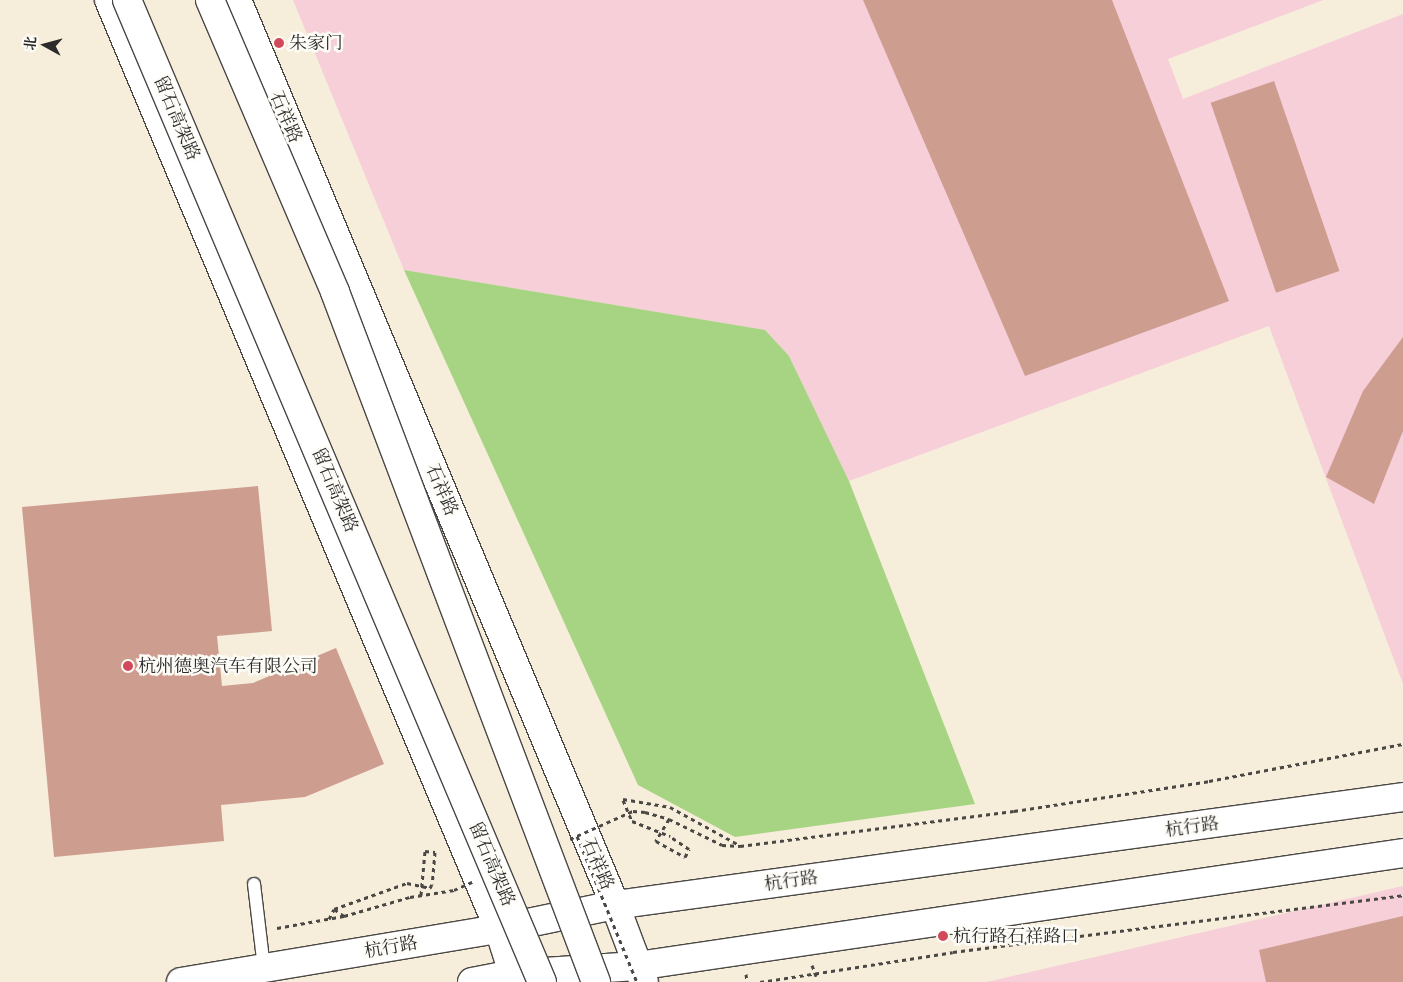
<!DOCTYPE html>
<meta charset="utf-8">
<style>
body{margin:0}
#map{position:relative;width:1403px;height:982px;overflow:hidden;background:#f7eddb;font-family:"Gentium Book Plus","Noto Serif SC",serif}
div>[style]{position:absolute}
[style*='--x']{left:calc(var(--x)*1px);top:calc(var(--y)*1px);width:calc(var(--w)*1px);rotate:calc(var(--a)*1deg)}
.built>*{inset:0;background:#f6cfd8}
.green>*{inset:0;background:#a6d482}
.building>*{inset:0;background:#cd9d90;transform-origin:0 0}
.path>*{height:3px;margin-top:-1.5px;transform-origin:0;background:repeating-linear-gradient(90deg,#4a4845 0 4px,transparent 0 8px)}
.roads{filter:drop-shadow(1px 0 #4a4845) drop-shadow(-1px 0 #4a4845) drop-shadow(0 1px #4a4845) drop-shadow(0 -1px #4a4845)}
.service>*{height:12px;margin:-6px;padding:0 6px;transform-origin:6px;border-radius:6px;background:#fff}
.secondary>*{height:28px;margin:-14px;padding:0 14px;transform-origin:14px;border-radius:14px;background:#fff}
.primary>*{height:28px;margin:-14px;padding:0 14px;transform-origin:14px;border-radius:14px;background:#fff}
.path-bridge>*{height:3px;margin-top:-1.5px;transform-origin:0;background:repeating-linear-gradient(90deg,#4a4845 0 4px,transparent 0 8px)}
.bridges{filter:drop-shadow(1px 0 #4a4845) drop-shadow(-1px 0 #4a4845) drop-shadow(0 1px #4a4845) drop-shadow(0 -1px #4a4845)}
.trunk-bridge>*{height:28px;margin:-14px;padding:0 14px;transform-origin:14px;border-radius:14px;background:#fff}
.dots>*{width:14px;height:14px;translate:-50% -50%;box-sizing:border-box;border:2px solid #fdfcf7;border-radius:50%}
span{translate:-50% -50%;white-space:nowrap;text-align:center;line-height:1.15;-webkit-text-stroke:5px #fdfcf7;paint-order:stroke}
.poi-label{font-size:18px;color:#2b2b2b}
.left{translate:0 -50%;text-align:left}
.street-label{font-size:18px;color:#2b2b2b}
.north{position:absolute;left:20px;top:20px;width:50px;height:50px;-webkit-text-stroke:4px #fdfcf7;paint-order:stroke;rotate:277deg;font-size:14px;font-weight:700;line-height:20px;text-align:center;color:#2b2b2b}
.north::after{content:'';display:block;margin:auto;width:18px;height:22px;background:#2b2b2b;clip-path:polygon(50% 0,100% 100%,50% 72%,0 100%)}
</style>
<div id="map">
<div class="built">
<i style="clip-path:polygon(293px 0,1323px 0,1168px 59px,1183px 99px,1403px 14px,1403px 684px,1269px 326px,849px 481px,789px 356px,765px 330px,404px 270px)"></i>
<i style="clip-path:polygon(1403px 886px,1403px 982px,987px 982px)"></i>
</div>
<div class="green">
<i style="clip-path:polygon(404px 270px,765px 330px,789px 356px,849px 481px,975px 804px,735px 837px,638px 785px)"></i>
</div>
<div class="building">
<i style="clip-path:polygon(863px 0,1112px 0,1229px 301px,1025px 376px)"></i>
<i style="left:1274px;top:81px;width:201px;height:67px;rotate:71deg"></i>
<i style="clip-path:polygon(1403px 337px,1403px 431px,1374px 504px,1326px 477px,1363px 391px)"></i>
<i style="clip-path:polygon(258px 486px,272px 631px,217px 636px,222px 686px,253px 683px,336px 648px,384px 764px,305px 797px,221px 805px,224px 841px,54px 857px,22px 507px)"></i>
<i style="clip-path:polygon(1403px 916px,1403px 982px,1266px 982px,1259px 950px)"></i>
</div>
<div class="path">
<i style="--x:623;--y:799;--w:48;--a:9.7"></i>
<i style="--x:670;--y:807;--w:79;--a:28.8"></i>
<i style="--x:623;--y:800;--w:23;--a:67"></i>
<i style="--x:632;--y:821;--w:41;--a:21.5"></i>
<i style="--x:669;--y:819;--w:59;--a:26.1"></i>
<i style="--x:722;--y:845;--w:18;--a:3"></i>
<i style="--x:740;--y:846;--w:276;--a:-7.3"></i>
<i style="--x:1014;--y:811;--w:197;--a:-8.7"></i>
<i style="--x:1209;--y:781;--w:197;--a:-10.8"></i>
<i style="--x:344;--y:916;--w:12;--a:-145"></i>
<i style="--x:334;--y:909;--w:77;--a:-19.6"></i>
<i style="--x:407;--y:883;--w:24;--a:12"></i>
<i style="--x:430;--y:888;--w:4;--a:-63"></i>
<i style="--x:329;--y:919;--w:11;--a:-63"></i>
<i style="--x:277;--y:928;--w:68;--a:-10.2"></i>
<i style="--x:344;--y:916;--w:69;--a:-16.1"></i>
<i style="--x:812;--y:965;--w:12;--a:70"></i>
<i style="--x:746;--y:974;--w:8;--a:83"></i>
<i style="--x:760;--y:982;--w:195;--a:-8.8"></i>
<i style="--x:953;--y:952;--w:454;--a:-7.2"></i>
</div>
<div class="roads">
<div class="service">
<i style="--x:254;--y:884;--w:85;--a:83.2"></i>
</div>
<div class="secondary">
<i style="--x:181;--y:982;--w:322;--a:-9.5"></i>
<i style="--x:499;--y:929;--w:118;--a:-11.7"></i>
<i style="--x:615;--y:905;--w:795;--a:-7.8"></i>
<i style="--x:472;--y:982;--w:42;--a:-11"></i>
<i style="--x:513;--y:974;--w:124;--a:-3.7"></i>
<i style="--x:637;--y:966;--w:774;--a:-8.39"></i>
</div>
<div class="primary">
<i style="--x:109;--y:0;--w:1008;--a:67.23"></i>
<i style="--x:499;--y:929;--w:56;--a:72.2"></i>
<i style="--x:237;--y:0;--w:981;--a:67.33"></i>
<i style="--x:615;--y:905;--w:82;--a:69.4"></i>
</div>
</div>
<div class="path-bridge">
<i style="--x:577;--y:836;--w:158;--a:67.7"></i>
<i style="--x:570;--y:839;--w:69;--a:-24"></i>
<i style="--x:633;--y:811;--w:12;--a:5"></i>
<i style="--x:645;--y:812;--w:25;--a:16"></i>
<i style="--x:669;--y:819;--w:26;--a:121"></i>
<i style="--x:656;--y:841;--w:33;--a:29"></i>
<i style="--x:685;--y:857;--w:9;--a:-63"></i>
<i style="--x:689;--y:849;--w:23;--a:-146"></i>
<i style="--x:421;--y:895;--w:44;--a:-84.8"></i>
<i style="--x:425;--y:851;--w:10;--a:6"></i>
<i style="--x:435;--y:852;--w:32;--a:95"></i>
<i style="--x:410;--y:897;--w:45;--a:-9"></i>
<i style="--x:454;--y:890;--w:20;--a:-24"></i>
</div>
<div class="bridges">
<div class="trunk-bridge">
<i style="--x:127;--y:0;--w:1066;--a:67.09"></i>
<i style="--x:210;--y:0;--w:318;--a:66.8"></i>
<i style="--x:335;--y:292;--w:738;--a:69.28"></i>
</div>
</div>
<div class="dots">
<i style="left:279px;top:43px;background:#d1495b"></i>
<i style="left:128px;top:666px;background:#d1495b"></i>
<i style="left:943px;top:936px;background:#d1495b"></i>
</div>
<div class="poi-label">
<span class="left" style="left:289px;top:43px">朱家门</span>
<span class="left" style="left:138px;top:666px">杭州德奥汽车有限公司</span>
<span class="left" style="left:953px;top:936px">杭行路石祥路口</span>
</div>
<div class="street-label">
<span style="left:286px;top:117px;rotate:67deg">石祥路</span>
<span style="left:177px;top:118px;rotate:67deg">留石高架路</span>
<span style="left:335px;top:490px;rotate:67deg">留石高架路</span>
<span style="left:442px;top:490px;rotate:67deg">石祥路</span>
<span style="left:1192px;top:827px;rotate:-8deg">杭行路</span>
<span style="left:492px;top:864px;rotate:67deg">留石高架路</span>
<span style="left:598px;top:864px;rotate:67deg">石祥路</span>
<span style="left:791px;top:881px;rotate:-8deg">杭行路</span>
<span style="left:391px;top:947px;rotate:-10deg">杭行路</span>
</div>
<div class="north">北</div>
</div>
